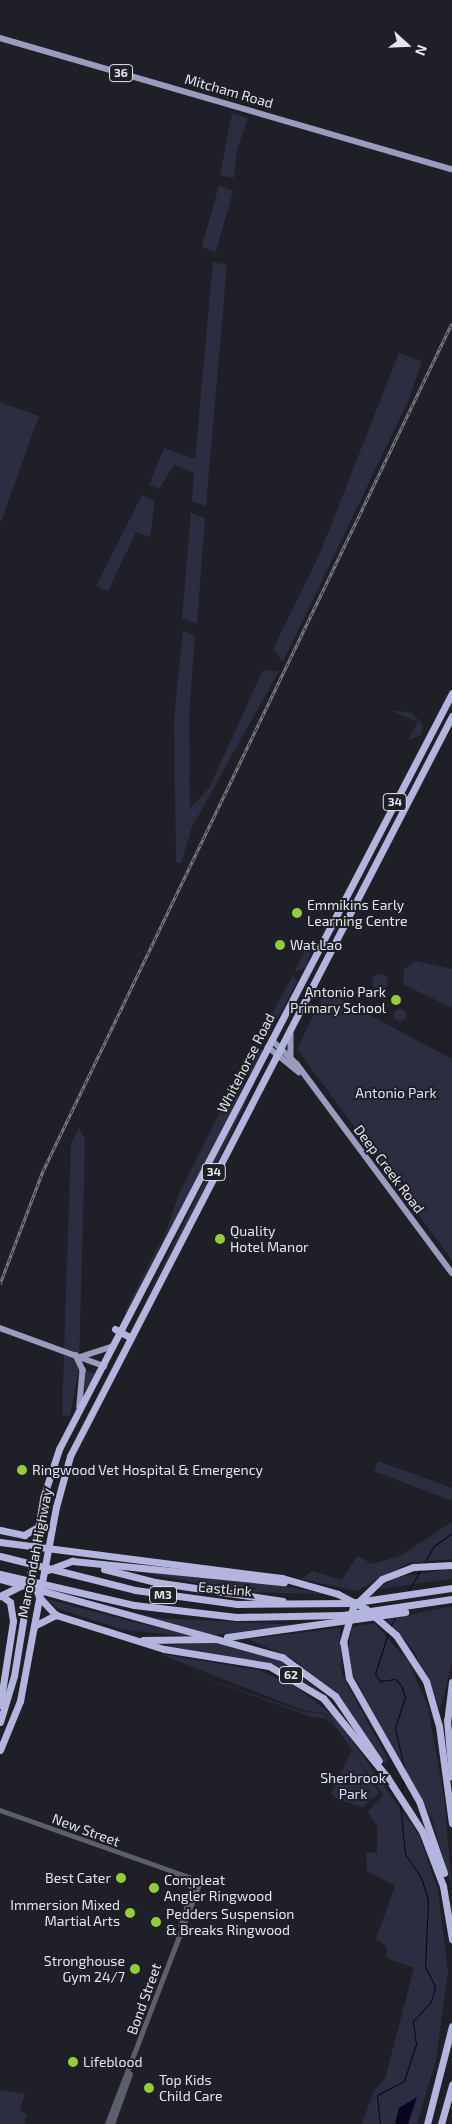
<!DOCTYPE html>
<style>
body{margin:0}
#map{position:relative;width:452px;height:2124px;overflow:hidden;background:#1e1f27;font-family:"Exo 2",sans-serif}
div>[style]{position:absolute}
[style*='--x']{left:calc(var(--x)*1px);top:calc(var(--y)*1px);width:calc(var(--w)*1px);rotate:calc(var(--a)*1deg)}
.green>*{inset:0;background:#2c2d41;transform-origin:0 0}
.round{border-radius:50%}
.water>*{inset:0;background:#080521}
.stream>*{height:1px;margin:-0.5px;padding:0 0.5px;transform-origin:0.5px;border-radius:0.5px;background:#080521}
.minor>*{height:4.5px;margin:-2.25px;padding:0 2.25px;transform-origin:2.25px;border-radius:2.25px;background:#5d5e6e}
.major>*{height:5.5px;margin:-2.75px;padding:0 2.75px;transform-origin:2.75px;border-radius:2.75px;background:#9a9cbe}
.highway>*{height:7px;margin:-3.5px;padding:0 3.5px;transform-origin:3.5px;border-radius:3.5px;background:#b3b5de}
.rail>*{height:3px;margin-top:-1.5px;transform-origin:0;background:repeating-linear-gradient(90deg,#1e1f27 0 4px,#7f8087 0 8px);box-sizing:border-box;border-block:1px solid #7f8087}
.dots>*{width:14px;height:14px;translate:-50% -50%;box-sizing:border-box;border:2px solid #1e1f27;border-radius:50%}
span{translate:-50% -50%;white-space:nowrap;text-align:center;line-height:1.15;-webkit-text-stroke:4px #1e1f27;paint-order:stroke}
.shield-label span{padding:1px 4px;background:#1e1f27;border:1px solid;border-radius:4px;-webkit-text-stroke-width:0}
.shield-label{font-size:12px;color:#e5e6ec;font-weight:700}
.street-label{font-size:14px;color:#e5e6ec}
.poi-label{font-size:14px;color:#e5e6ec}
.left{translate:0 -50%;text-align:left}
.right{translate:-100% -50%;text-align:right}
.park-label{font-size:14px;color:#dee0fa}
.north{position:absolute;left:382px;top:20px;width:50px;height:50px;-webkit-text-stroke:4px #1e1f27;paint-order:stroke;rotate:110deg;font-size:14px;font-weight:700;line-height:20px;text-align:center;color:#e5e6ec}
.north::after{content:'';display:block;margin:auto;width:18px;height:22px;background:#e5e6ec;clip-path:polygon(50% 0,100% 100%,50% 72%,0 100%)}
</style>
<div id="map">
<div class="green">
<i style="clip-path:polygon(232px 113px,248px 118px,237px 149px,234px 178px,220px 175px)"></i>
<i style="left:219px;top:186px;width:15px;height:64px;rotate:16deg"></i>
<i style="clip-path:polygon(213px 262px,227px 265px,206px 506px,192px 501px,194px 473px,174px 465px,159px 489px,149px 485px,164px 448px,195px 459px)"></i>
<i style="clip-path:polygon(399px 353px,422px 361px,409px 399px,283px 662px,273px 649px,320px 553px)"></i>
<i style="clip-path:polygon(0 402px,39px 416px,0 524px)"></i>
<i style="clip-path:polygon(142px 495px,155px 501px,150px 537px,136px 532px,108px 591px,96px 586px)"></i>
<i style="clip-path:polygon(191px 513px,205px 518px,197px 624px,182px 618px)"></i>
<i style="clip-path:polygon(183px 630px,195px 636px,189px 716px,190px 808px,209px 788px,263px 670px,279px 671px,192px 827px,181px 863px,176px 863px,174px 719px)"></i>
<i style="clip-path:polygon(395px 710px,411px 713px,423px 724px,394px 712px)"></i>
<i style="clip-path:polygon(418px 722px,423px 726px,421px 735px,408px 740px)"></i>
<i style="left:341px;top:914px;width:4px;height:64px;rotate:34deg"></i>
<i style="clip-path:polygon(314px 943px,305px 968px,294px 972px,307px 947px)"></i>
<i style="clip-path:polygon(416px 961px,452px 969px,452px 1008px,403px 984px,404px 969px)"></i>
<i class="round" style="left:372px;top:974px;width:16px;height:16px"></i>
<i style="clip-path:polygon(293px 975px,297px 982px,266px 1039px,264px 1029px)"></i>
<i style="clip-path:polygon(325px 991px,452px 1059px,452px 1260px,297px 1049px)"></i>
<i class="round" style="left:394px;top:1009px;width:12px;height:12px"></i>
<i style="clip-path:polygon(256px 1044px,262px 1051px,250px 1074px,241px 1077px)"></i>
<i style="clip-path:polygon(247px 1079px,191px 1190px,161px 1246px,179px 1194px,222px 1108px,234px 1085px)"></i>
<i style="clip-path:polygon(253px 1088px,189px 1219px,141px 1309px,239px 1112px)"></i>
<i style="clip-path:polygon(79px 1128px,85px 1139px,79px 1367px,70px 1416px,62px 1415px,71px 1144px)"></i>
<i style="clip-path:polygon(161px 1240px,158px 1252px,127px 1313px,125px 1312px)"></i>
<i style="clip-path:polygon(84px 1371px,96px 1373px,85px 1391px,84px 1379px)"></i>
<i style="clip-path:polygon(378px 1461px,452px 1488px,452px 1501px,374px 1471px)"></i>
<i style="clip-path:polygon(452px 1522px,452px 1559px,409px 1563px,356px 1591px,302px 1579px,312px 1571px,342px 1580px,357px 1556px,372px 1564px,400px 1556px)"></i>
<i style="clip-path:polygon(452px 1569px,452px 1579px,377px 1589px,398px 1577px)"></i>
<i style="clip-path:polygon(136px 1571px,284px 1586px,325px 1594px,243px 1592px)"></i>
<i style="clip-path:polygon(46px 1599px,138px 1623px,195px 1637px,124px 1630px,59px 1609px)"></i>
<i style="clip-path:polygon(452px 1606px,452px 1663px,440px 1710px,414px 1651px,387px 1620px)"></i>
<i style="clip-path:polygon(123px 1610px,157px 1618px,299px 1625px,214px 1635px)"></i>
<i style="clip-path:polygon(374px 1623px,409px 1662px,428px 1708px,444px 1797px,452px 1888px,432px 1819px,352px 1673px,348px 1648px,352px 1627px)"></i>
<i style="clip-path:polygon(340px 1628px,342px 1675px,388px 1759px,385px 1764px,333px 1691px,293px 1659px,248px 1639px)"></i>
<i style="clip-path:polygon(223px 1642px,280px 1659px,340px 1708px,302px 1679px,268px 1663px,157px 1646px)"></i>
<i style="clip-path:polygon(159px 1654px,258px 1670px,295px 1686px,335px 1717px,419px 1835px,438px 1890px,448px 1972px,436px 2060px,417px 2124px,362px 2124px,374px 2091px,385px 2079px,414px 1968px,387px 1958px,386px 1946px,376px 1939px,395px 1886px,367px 1871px,366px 1852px,377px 1853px,377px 1826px,368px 1812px,383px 1795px,327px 1714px,303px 1710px)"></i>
<i style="clip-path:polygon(169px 1665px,303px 1712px,323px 1714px,329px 1718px,331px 1725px,326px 1718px,312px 1717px)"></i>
<i style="clip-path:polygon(352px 1750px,379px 1793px,363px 1807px,336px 1799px,331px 1793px)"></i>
<i style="clip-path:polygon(0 2090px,25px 2094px,20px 2110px,27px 2115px,24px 2124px,0 2124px)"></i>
</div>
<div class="water">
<i style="clip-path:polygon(417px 2097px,408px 2124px,395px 2124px,399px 2108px)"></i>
</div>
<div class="stream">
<i style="--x:424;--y:1563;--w:20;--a:-60"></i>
<i style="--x:434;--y:1546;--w:22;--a:-36"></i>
<i style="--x:408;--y:1591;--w:26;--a:-59"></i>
<i style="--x:390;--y:1627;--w:11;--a:-63"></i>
<i style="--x:388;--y:1633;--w:43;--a:107.6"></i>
<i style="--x:375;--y:1674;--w:9;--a:54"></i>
<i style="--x:380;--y:1681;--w:15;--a:-8"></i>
<i style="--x:395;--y:1679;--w:8;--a:45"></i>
<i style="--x:401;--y:1685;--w:13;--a:72"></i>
<i style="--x:405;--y:1697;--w:33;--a:108"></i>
<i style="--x:395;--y:1728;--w:41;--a:77.3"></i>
<i style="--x:401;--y:1793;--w:13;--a:-81"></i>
<i style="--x:380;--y:2124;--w:29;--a:-96"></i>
<i style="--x:377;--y:2095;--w:30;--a:-27"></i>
<i style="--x:404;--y:2081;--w:40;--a:-72"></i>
<i style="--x:416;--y:2043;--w:22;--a:-98"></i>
<i style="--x:413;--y:2021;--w:26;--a:-47"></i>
<i style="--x:431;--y:2002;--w:16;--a:-76"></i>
<i style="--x:435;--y:1986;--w:21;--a:-118"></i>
<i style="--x:425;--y:1967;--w:67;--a:-87.4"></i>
<i style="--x:428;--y:1900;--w:24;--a:-107"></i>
<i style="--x:421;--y:1877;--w:28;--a:-125"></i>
<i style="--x:405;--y:1854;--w:50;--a:-95.7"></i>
</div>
<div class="minor">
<i style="--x:0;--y:1810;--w:201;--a:19.5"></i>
<i style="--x:189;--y:1877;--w:13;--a:48"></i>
<i style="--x:177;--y:1876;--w:20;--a:37"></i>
<i style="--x:193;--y:1888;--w:39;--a:108"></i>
<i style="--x:107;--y:2124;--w:254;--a:-69"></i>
<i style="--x:112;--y:2124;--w:53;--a:-70.2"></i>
</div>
<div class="major">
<i style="--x:0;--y:38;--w:471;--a:16.2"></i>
<i style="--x:291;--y:1034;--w:22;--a:90"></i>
<i style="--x:272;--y:1040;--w:35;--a:44"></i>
<i style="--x:297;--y:1064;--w:260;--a:53.4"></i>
<i style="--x:268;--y:1047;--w:40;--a:39"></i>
<i style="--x:0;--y:1328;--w:111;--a:20.1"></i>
<i style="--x:76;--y:1355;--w:17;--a:65"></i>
<i style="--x:83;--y:1370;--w:37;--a:95"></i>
<i style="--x:80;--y:1357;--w:35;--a:-18"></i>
</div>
<div class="highway">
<i style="--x:115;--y:1329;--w:18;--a:29"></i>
<i style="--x:0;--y:1530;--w:25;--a:12"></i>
<i style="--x:24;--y:1535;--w:16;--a:-30"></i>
<i style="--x:0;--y:1542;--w:284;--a:7.3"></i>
<i style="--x:282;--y:1578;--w:58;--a:15.9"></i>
<i style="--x:338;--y:1594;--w:32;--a:28"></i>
<i style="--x:366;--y:1609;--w:40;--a:41"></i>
<i style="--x:396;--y:1635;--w:55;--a:56.9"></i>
<i style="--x:426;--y:1681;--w:47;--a:73.9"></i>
<i style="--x:439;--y:1726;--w:98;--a:82.4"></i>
<i style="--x:0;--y:1556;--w:139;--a:14.1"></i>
<i style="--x:135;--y:1590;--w:103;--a:7.8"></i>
<i style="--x:237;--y:1604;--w:113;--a:-0.5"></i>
<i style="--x:350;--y:1603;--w:103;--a:-8.4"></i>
<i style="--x:104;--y:1569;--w:53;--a:14.3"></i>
<i style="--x:155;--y:1582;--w:129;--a:8.4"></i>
<i style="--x:48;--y:1570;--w:26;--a:-21"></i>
<i style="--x:72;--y:1561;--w:213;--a:5.7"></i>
<i style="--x:30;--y:1573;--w:26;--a:69"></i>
<i style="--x:39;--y:1597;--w:25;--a:47"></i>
<i style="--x:56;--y:1615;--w:113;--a:17.5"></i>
<i style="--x:164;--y:1649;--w:106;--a:9.2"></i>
<i style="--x:269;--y:1666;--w:63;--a:30.7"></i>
<i style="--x:323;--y:1698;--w:102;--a:51"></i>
<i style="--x:387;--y:1777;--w:64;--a:57.1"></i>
<i style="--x:422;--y:1831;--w:59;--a:69.1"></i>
<i style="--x:443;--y:1886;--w:54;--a:80.4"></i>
<i style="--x:0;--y:1574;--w:138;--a:13"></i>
<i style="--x:134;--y:1605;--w:103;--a:6.7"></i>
<i style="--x:236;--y:1617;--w:107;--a:-1.1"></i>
<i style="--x:343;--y:1615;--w:110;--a:-8.4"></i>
<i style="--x:0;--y:1579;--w:293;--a:15.5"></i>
<i style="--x:282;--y:1657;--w:66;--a:36.3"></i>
<i style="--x:335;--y:1696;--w:78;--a:55.9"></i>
<i style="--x:0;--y:1596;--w:28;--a:-26"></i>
<i style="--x:34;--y:1626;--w:25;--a:-27"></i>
<i style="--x:227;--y:1637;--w:180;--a:-8"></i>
<i style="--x:143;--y:1640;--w:71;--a:-0.8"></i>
<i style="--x:452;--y:1682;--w:38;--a:97"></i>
<i style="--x:447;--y:1720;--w:57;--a:85"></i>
<i style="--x:0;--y:1705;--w:85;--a:-81.2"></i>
<i style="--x:13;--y:1621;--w:19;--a:-99"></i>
<i style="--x:10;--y:1602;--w:10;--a:-143"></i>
<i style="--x:0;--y:1722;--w:48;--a:-73.1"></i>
<i style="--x:14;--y:1676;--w:180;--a:-80.7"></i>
<i style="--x:43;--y:1498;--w:52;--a:-71.9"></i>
<i style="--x:59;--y:1449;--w:852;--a:-62.53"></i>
<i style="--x:0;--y:1750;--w:53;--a:-67.8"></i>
<i style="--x:20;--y:1701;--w:197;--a:-79.5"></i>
<i style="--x:56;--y:1507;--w:53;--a:-74.6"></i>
<i style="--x:70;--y:1456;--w:833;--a:-62.7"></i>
<i style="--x:444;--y:1873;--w:76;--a:-109.1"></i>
<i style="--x:419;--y:1801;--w:142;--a:-119.6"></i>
<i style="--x:349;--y:1678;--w:36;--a:-99"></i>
<i style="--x:343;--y:1642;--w:36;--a:-74"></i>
<i style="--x:353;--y:1607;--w:40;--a:-44"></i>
<i style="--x:382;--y:1579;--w:34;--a:-21"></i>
<i style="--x:414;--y:1567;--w:38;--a:-3"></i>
<i style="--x:427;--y:2124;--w:101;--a:-75.7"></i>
<i style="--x:441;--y:2124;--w:41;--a:-74.2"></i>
</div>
<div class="rail">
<i style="--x:0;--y:1284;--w:121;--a:-69.2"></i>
<i style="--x:43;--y:1171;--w:941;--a:-64.25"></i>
</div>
<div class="dots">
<i style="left:297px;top:913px;background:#95cc3a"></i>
<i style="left:280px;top:945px;background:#95cc3a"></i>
<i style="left:396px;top:1000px;background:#95cc3a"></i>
<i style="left:220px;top:1239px;background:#95cc3a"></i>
<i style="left:22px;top:1470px;background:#95cc3a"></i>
<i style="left:121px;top:1878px;background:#95cc3a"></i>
<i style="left:154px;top:1888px;background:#95cc3a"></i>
<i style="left:130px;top:1913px;background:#95cc3a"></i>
<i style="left:156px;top:1922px;background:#95cc3a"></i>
<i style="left:135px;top:1969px;background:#95cc3a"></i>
<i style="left:73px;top:2062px;background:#95cc3a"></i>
<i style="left:149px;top:2088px;background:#95cc3a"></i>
</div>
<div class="shield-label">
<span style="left:121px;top:73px">36</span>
<span style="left:395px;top:802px">34</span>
<span style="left:214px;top:1172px">34</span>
<span style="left:163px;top:1595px">M3</span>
<span style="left:291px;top:1675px">62</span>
</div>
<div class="street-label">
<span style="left:229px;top:91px;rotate:16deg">Mitcham Road</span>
<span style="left:246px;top:1063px;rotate:-63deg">Whitehorse Road</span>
<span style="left:389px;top:1169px;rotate:53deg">Deep Creek Road</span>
<span style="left:35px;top:1553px;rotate:-79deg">Maroondah Highway</span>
<span style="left:225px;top:1589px;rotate:5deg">EastLink</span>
<span style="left:86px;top:1830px;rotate:20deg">New Street</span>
<span style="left:144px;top:1999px;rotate:-70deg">Bond Street</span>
</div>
<div class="poi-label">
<span class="left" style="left:307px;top:913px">Emmikins Early<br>Learning Centre</span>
<span class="left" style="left:290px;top:945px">Wat Lao</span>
<span class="right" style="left:386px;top:1000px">Antonio Park<br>Primary School</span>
<span class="left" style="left:230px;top:1239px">Quality<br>Hotel Manor</span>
<span class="left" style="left:32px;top:1470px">Ringwood Vet Hospital &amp; Emergency</span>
<span class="right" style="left:111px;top:1878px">Best Cater</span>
<span class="left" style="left:164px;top:1888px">Compleat<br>Angler Ringwood</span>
<span class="right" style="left:120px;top:1913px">Immersion Mixed<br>Martial Arts</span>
<span class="left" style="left:166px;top:1922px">Pedders Suspension<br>&amp; Breaks Ringwood</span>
<span class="right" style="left:125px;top:1969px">Stronghouse<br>Gym 24/7</span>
<span class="left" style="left:83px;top:2062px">Lifeblood</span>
<span class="left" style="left:159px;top:2088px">Top Kids<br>Child Care</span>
</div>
<div class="park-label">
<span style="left:396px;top:1093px">Antonio Park</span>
<span style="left:353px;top:1786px">Sherbrook<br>Park</span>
</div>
<div class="north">N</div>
</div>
